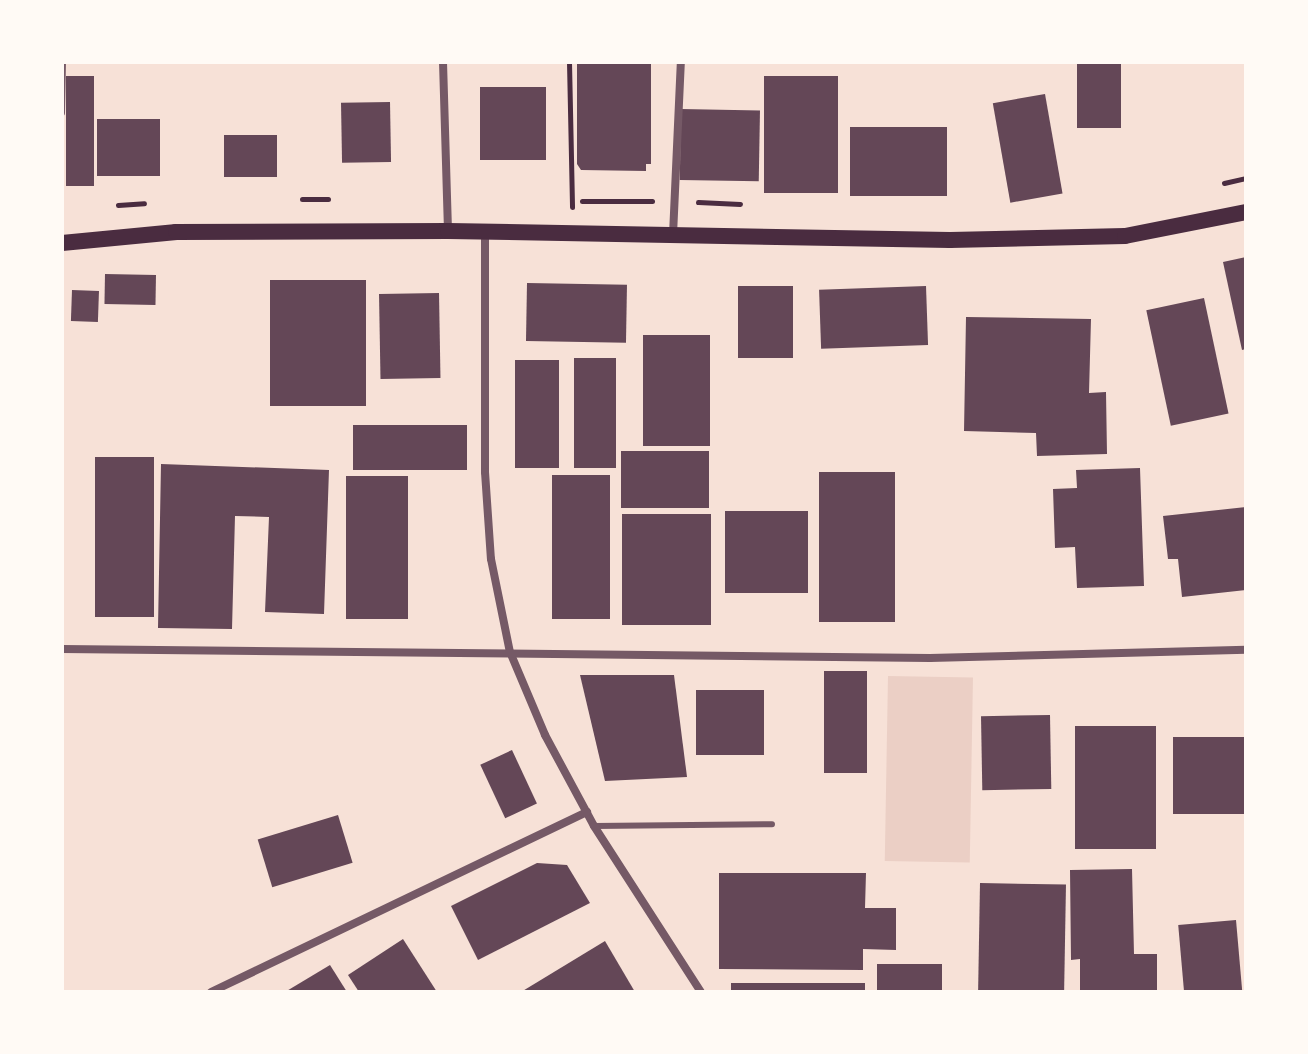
<!DOCTYPE html>
<style>
body{margin:0}
#map{position:relative;width:1308px;height:1054px;overflow:hidden;background:#f7e1d7;font-family:"Work Sans",sans-serif}
div>[style]{position:absolute}
[style*='--x']{left:calc(var(--x)*1px);top:calc(var(--y)*1px);width:calc(var(--w)*1px);rotate:calc(var(--a)*1deg)}
.green>*{inset:0;background:#ebcfc5;transform-origin:0 0}
.building>*{inset:0;background:#644757;transform-origin:0 0}
.path>*{height:5px;margin:-2.5px;padding:0 2.5px;transform-origin:2.5px;border-radius:2.5px;background:#4a2c40}
.service>*{height:6px;margin:-3px;padding:0 3px;transform-origin:3px;border-radius:3px;background:#755966}
.minor>*{height:8px;margin:-4px;padding:0 4px;transform-origin:4px;border-radius:4px;background:#755966}
.secondary>*{height:16px;margin:-8px;padding:0 8px;transform-origin:8px;border-radius:8px;background:#4a2c40}
span{translate:-50% -50%;white-space:nowrap;text-align:center;line-height:1.15;-webkit-text-stroke:7px #fffaf5;paint-order:stroke}
.frame{position:absolute;inset:0;border:64px solid #fffaf5;pointer-events:none}
</style>
<div id="map">
<div class="green">
<i style="left:888px;top:676px;width:85px;height:185px;rotate:1deg"></i>
</div>
<div class="building">
<i style="clip-path:polygon(577px 62px,651px 62px,651px 164px,646px 164px,646px 171px,581px 170px,577px 164px)"></i>
<i style="left:1077px;top:62px;width:44px;height:66px"></i>
<i style="left:66px;top:76px;width:28px;height:110px"></i>
<i style="left:838px;top:76px;width:117px;height:74px;rotate:90deg"></i>
<i style="left:480px;top:87px;width:66px;height:73px"></i>
<i style="left:1045px;top:94px;width:101px;height:53px;rotate:80deg"></i>
<i style="left:390px;top:102px;width:60px;height:49px;rotate:89deg"></i>
<i style="left:681px;top:109px;width:79px;height:71px;rotate:1deg"></i>
<i style="left:97px;top:119px;width:63px;height:57px"></i>
<i style="left:850px;top:127px;width:97px;height:69px"></i>
<i style="left:224px;top:135px;width:53px;height:42px"></i>
<i style="clip-path:polygon(1246px 257px,1246px 349px,1242px 350px,1223px 262px)"></i>
<i style="left:105px;top:274px;width:51px;height:30px;rotate:1deg"></i>
<i style="left:270px;top:280px;width:96px;height:126px"></i>
<i style="left:527px;top:283px;width:100px;height:58px;rotate:1deg"></i>
<i style="left:738px;top:286px;width:55px;height:72px"></i>
<i style="left:926px;top:286px;width:59px;height:107px;rotate:88deg"></i>
<i style="left:72px;top:290px;width:27px;height:31px;rotate:2deg"></i>
<i style="left:439px;top:293px;width:85px;height:60px;rotate:89deg"></i>
<i style="left:1204px;top:298px;width:118px;height:59px;rotate:78deg"></i>
<i style="clip-path:polygon(966px 317px,1091px 319px,1089px 393px,1106px 392px,1107px 454px,1037px 456px,1036px 433px,964px 431px)"></i>
<i style="left:643px;top:335px;width:67px;height:111px"></i>
<i style="left:574px;top:358px;width:42px;height:110px"></i>
<i style="left:515px;top:360px;width:44px;height:108px"></i>
<i style="left:467px;top:425px;width:45px;height:114px;rotate:90deg"></i>
<i style="left:621px;top:451px;width:88px;height:57px"></i>
<i style="left:154px;top:457px;width:160px;height:59px;rotate:90deg"></i>
<i style="clip-path:polygon(161px 464px,329px 470px,324px 614px,265px 612px,269px 517px,235px 516px,232px 629px,158px 628px)"></i>
<i style="clip-path:polygon(1140px 468px,1144px 586px,1077px 588px,1075px 547px,1055px 548px,1053px 489px,1077px 488px,1076px 470px)"></i>
<i style="left:819px;top:472px;width:76px;height:150px"></i>
<i style="left:610px;top:475px;width:144px;height:58px;rotate:90deg"></i>
<i style="left:346px;top:476px;width:62px;height:143px"></i>
<i style="clip-path:polygon(1246px 507px,1246px 590px,1182px 597px,1178px 559px,1168px 559px,1163px 516px)"></i>
<i style="left:725px;top:511px;width:83px;height:82px"></i>
<i style="left:622px;top:514px;width:89px;height:111px"></i>
<i style="left:824px;top:671px;width:43px;height:102px"></i>
<i style="clip-path:polygon(580px 675px,674px 675px,687px 777px,605px 781px)"></i>
<i style="left:696px;top:690px;width:68px;height:65px"></i>
<i style="left:1050px;top:715px;width:74px;height:69px;rotate:89deg"></i>
<i style="left:1075px;top:726px;width:81px;height:123px"></i>
<i style="left:1173px;top:737px;width:73px;height:77px"></i>
<i style="left:512px;top:750px;width:59px;height:35px;rotate:65deg"></i>
<i style="left:338px;top:815px;width:50px;height:84px;rotate:73deg"></i>
<i style="clip-path:polygon(537px 863px,567px 865px,590px 903px,478px 960px,451px 906px)"></i>
<i style="clip-path:polygon(1132px 869px,1134px 954px,1157px 954px,1157px 992px,1080px 992px,1080px 959px,1071px 960px,1070px 870px)"></i>
<i style="clip-path:polygon(719px 873px,866px 873px,865px 908px,896px 908px,896px 950px,863px 949px,863px 970px,719px 969px)"></i>
<i style="left:980px;top:883px;width:86px;height:109px;rotate:1deg"></i>
<i style="left:1236px;top:920px;width:72px;height:58px;rotate:85deg"></i>
<i style="clip-path:polygon(403px 939px,437px 992px,359px 992px,348px 975px)"></i>
<i style="clip-path:polygon(605px 941px,635px 992px,521px 992px)"></i>
<i style="left:942px;top:964px;width:28px;height:65px;rotate:90deg"></i>
<i style="clip-path:polygon(330px 965px,347px 992px,285px 992px)"></i>
<i style="left:731px;top:983px;width:134px;height:11px"></i>
</div>
<div class="path">
<i style="--x:569;--y:62;--w:145;--a:88.8"></i>
<i style="--x:1224;--y:183;--w:23;--a:-13"></i>
<i style="--x:302;--y:199;--w:26;--a:0"></i>
<i style="--x:582;--y:201;--w:70;--a:0"></i>
<i style="--x:698;--y:202;--w:42;--a:2.7"></i>
<i style="--x:118;--y:205;--w:26;--a:-4"></i>
</div>
<div class="service">
<i style="--x:62;--y:113;--w:51;--a:-88.9"></i>
<i style="--x:594;--y:826;--w:178;--a:-0.6"></i>
</div>
<div class="minor">
<i style="--x:443;--y:62;--w:169;--a:88.3"></i>
<i style="--x:485;--y:234;--w:238;--a:90"></i>
<i style="--x:485;--y:472;--w:87;--a:86.1"></i>
<i style="--x:491;--y:559;--w:95;--a:78.5"></i>
<i style="--x:510;--y:652;--w:90;--a:67.1"></i>
<i style="--x:545;--y:735;--w:103;--a:61.7"></i>
<i style="--x:594;--y:826;--w:197;--a:57.2"></i>
<i style="--x:673;--y:235;--w:173;--a:-87.4"></i>
<i style="--x:62;--y:649;--w:868;--a:0.59"></i>
<i style="--x:930;--y:658;--w:316;--a:-1.5"></i>
<i style="--x:211;--y:992;--w:417;--a:-25.6"></i>
</div>
<div class="secondary">
<i style="--x:62;--y:243;--w:115;--a:-5.5"></i>
<i style="--x:176;--y:232;--w:272;--a:-0.2"></i>
<i style="--x:448;--y:231;--w:502;--a:1.03"></i>
<i style="--x:950;--y:240;--w:175;--a:-1.3"></i>
<i style="--x:1125;--y:236;--w:123;--a:-11.2"></i>
</div>
<div class="frame"></div>
</div>
